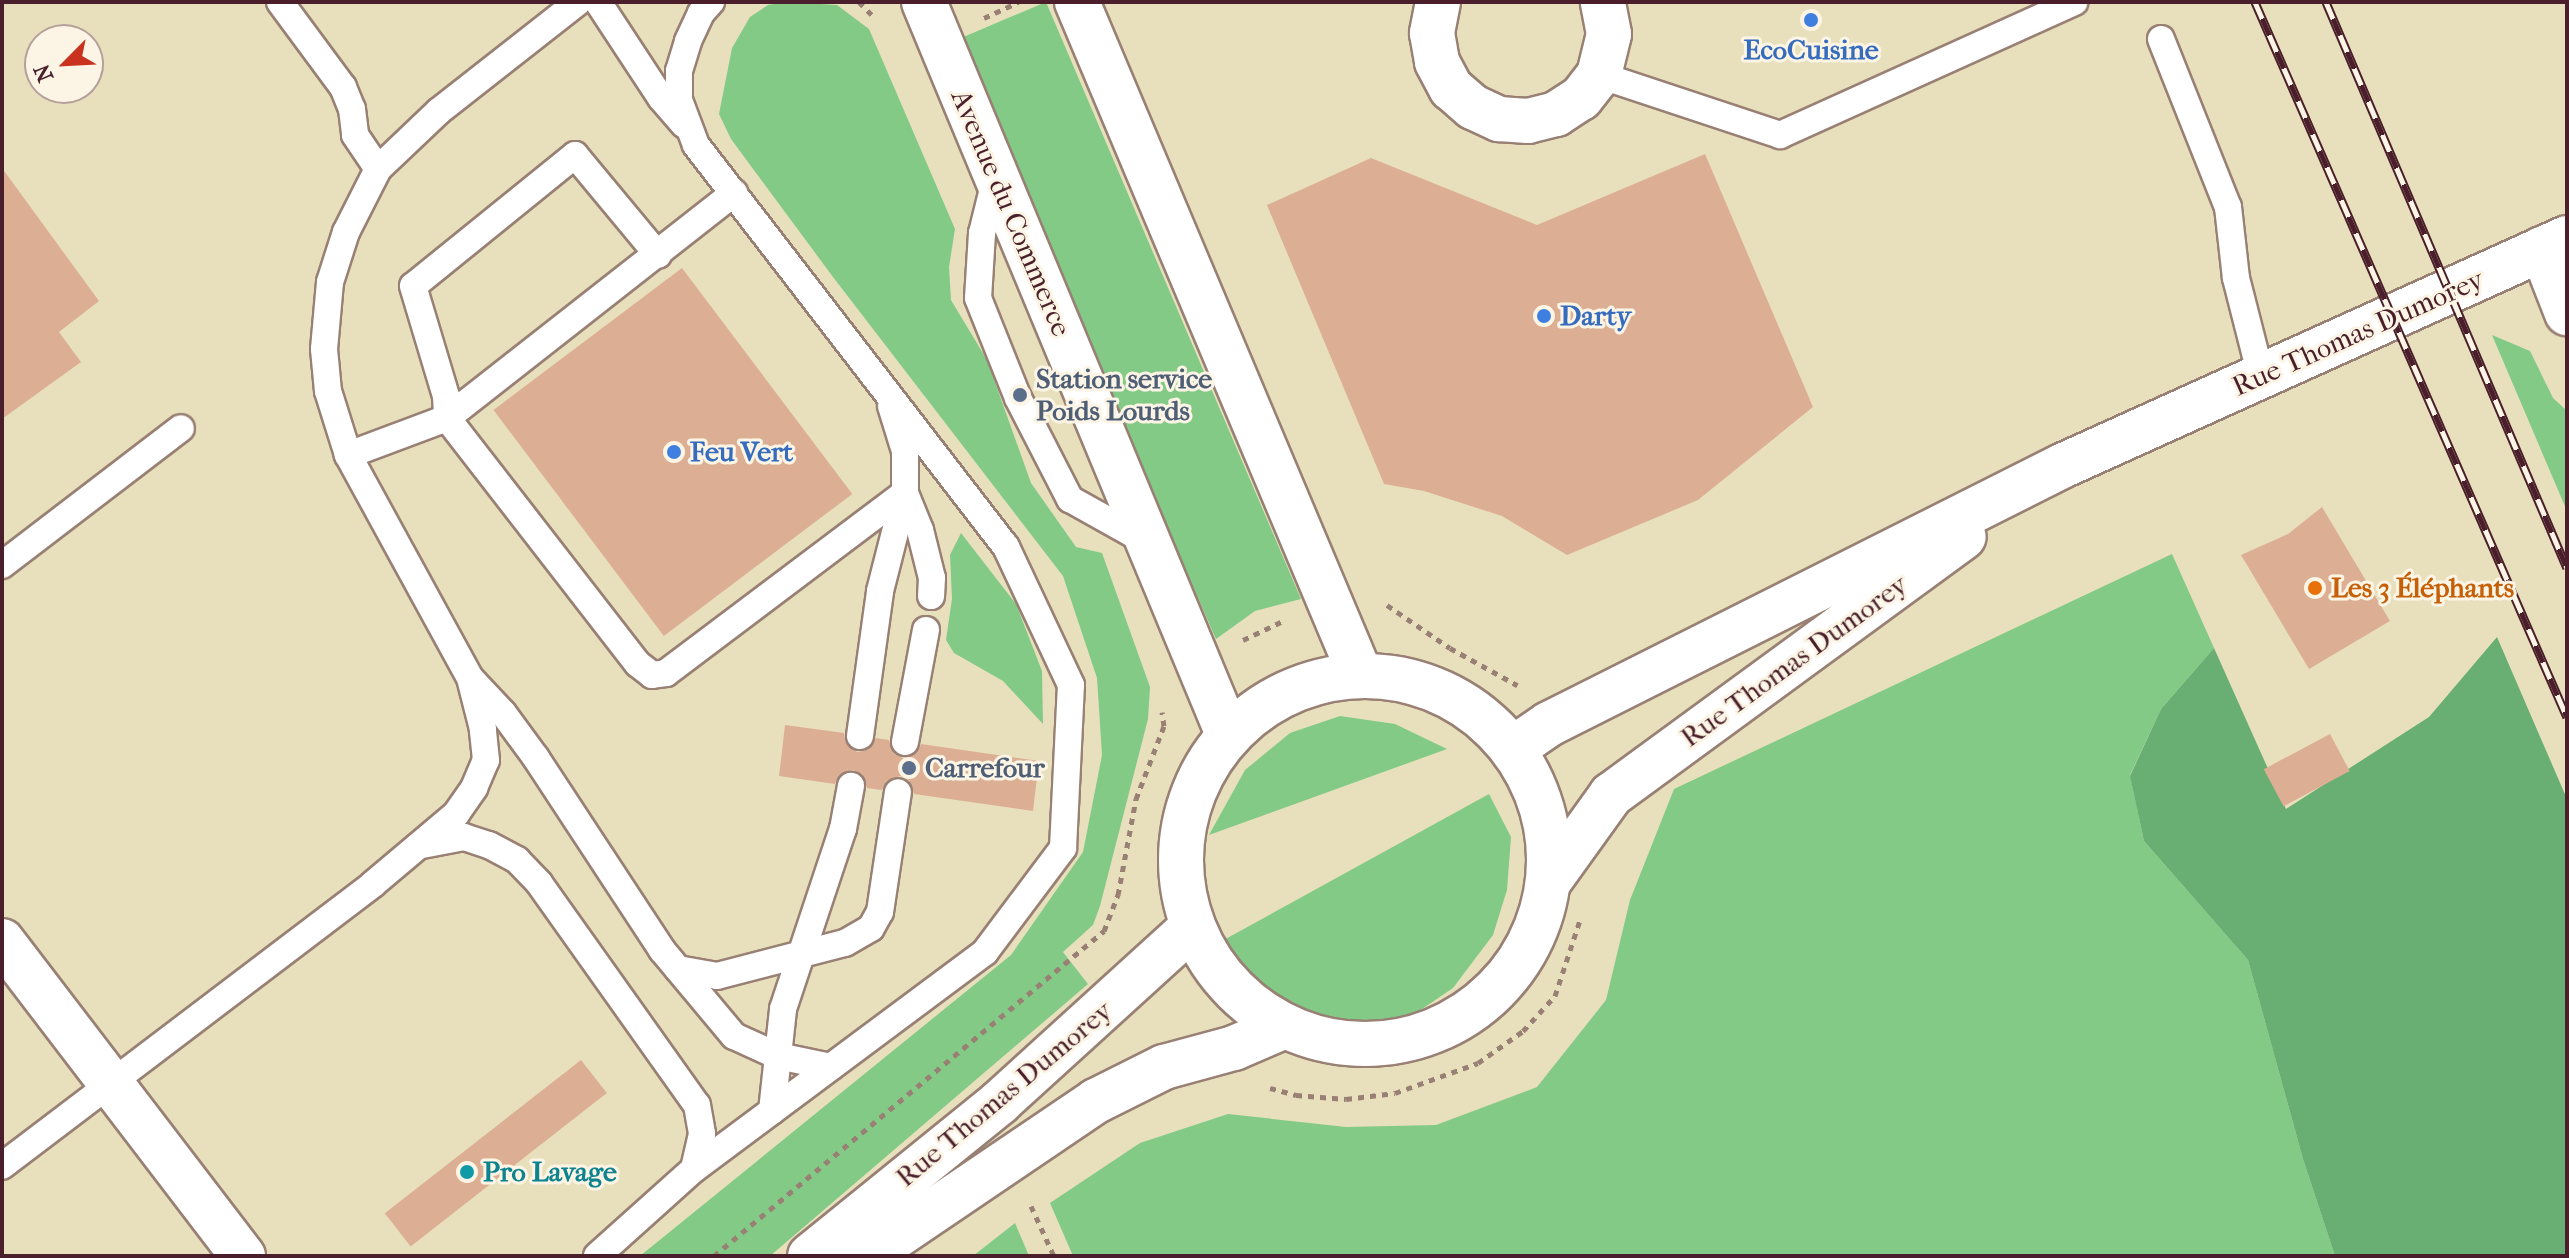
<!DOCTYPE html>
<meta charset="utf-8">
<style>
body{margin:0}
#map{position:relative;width:2569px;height:1258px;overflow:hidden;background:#e8e0bc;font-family:"IM FELL French Canon",serif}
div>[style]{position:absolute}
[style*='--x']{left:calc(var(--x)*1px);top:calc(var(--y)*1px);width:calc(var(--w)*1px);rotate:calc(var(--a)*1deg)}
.green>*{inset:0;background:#82ca86}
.forest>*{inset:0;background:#69ae73}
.building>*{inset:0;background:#dcaf94;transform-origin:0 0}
.path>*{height:5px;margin-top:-2.5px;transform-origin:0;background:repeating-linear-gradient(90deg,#998074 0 6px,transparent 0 12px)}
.roads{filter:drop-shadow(2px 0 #998074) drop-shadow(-2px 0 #998074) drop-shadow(0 2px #998074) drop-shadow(0 -2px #998074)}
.lane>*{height:26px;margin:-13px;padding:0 13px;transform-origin:13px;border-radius:13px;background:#fff}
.street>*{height:44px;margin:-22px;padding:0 22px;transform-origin:22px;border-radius:22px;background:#fff}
.secondary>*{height:44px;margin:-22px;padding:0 22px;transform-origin:22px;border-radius:22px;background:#fff}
.secondary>.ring{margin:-22px;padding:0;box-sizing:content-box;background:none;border:44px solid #fff;border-radius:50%}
.rail>*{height:9px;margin-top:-4.5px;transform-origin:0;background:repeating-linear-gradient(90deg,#fcf5e5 0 18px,#4a1f2b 0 36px);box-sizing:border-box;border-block:2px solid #4a1f2b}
.dots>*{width:22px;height:22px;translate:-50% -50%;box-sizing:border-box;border:4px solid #fcf5e5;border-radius:50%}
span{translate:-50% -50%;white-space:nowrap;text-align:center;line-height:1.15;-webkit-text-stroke:6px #fcf5e5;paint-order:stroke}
.shop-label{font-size:28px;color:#366cbe;font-weight:700}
.left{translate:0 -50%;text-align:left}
.street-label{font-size:28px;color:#4a1f2b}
.service-label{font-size:28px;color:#4e5e75;font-weight:700}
.food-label{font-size:28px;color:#c56008;font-weight:700}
.culture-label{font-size:28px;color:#0d838f;font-weight:700}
.frame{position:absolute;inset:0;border:4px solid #4a1f2b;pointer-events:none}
.north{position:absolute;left:24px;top:24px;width:80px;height:80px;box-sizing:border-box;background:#fcf5e5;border:2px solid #b59f9b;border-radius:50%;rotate:246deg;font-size:22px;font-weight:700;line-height:32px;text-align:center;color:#4a1f2b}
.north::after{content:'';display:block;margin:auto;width:28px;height:36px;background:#c8321e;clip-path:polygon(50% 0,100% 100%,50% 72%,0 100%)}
</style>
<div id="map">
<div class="green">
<i style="clip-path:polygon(787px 2px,837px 5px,869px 29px,955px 229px,949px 267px,951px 300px,987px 360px,1031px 483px,1076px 547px,1102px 553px,1150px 687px,1148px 719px,1100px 906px,1093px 925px,1063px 952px,1088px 984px,770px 1256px,640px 1256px,1011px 955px,1083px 852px,1102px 755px,1097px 678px,1063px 576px,833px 277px,731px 139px,719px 114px,732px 48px,750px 17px,768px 5px)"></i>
<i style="clip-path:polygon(1046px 2px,1301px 599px,1255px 611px,1216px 639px,954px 41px)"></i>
<i style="clip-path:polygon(2492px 335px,2530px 351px,2553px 398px,2567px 411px,2567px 511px)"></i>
<i style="clip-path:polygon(961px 533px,1016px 604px,1042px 671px,1043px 724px,1003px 681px,954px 653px,946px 640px,952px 599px,950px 555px)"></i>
<i style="clip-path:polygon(2172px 554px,2214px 648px,2161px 709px,2130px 775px,2144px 841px,2248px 960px,2303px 1159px,2335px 1256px,1073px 1256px,1050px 1203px,1140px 1143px,1228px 1114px,1346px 1127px,1436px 1125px,1537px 1087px,1606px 1000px,1630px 900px,1674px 789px)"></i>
<i style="clip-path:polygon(1340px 716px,1395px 724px,1447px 749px,1209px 835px,1245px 770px,1290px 733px)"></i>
<i style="clip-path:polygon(1489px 794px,1511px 837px,1507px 890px,1493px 935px,1453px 988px,1397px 1026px,1335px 1028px,1274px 999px,1220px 942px)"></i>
<i style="clip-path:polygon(1015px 1223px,1029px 1256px,973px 1256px)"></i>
</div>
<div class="forest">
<i style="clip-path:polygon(2497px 637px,2567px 799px,2567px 1256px,2335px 1256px,2303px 1159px,2248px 960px,2144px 841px,2130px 776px,2161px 709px,2214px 648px,2286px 809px,2429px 717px)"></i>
</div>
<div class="building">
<i style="clip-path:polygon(1705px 154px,1813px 407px,1698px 500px,1567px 555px,1502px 516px,1424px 491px,1384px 484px,1267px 205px,1371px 158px,1537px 225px)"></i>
<i style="clip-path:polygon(2px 168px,99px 301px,59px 332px,81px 362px,2px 419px)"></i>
<i style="left:682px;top:268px;width:283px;height:236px;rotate:53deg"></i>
<i style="clip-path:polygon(2322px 507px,2390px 621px,2309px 669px,2241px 555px,2288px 534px)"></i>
<i style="clip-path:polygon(785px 725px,844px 733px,846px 743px,857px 752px,867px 750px,876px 738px,889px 740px,894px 754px,903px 758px,917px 753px,921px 744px,1039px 761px,1033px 811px,914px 794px,909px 780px,900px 776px,886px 781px,882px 790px,867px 788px,862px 774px,853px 770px,839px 775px,835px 784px,779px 776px)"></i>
<i style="left:2330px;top:734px;width:42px;height:75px;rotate:62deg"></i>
<i style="left:581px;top:1060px;width:42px;height:249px;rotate:52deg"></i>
</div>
<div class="path">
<i style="--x:859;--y:2;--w:23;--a:45"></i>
<i style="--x:984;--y:18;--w:38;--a:-25"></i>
<i style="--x:1387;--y:605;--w:76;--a:34.3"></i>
<i style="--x:1450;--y:648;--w:77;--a:28.9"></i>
<i style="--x:1243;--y:640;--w:47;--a:-25.5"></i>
<i style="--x:1270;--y:1088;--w:27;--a:15"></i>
<i style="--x:1296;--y:1095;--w:50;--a:4.6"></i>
<i style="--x:1346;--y:1099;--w:49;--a:-7"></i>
<i style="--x:1395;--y:1093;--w:88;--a:-19.9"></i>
<i style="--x:1478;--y:1063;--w:55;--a:-35.4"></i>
<i style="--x:1523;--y:1031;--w:47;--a:-47.6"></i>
<i style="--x:1555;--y:996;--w:80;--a:-71.8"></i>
<i style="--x:1031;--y:1206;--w:55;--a:65.3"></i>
<i style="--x:714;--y:1256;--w:508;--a:-39.81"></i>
<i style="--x:1104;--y:931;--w:39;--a:-69"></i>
<i style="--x:1118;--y:895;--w:98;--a:-79.4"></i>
<i style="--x:1136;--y:799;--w:78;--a:-69"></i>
<i style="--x:1164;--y:726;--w:14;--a:-98"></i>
</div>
<div class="roads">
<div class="lane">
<i style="--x:280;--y:2;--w:106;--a:53.5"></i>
<i style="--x:343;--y:87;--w:24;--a:68"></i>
<i style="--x:352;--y:109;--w:26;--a:83"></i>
<i style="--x:355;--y:135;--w:41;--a:55.9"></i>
<i style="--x:578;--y:2;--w:177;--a:141.9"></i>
<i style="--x:439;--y:111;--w:84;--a:136.4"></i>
<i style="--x:378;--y:169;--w:71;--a:116.9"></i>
<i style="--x:346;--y:232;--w:52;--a:107.7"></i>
<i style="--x:330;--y:282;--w:67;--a:95.1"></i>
<i style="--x:324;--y:349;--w:42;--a:84.6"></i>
<i style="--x:328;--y:391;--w:67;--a:72.6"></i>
<i style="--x:348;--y:455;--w:254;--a:61.3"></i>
<i style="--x:470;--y:678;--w:48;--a:46.7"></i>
<i style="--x:503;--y:713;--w:56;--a:53.7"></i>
<i style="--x:536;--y:758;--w:230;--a:56.7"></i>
<i style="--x:662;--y:950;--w:112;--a:50.1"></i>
<i style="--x:734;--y:1036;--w:48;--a:24.4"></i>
<i style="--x:778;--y:1056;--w:54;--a:11.7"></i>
<i style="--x:598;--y:2;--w:115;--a:56.7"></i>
<i style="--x:661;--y:98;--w:35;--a:49"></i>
<i style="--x:2161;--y:39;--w:181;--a:68.3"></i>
<i style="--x:2228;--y:207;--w:71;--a:83.6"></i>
<i style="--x:2236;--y:278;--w:101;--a:75.7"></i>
<i style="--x:1599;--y:75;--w:191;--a:18.3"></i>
<i style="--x:1780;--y:135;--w:323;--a:-24.3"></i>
<i style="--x:996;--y:177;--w:58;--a:104"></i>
<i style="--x:982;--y:233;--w:65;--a:93.5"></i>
<i style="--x:978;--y:298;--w:108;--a:68.2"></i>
<i style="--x:1018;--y:398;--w:114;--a:62.8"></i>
<i style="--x:1070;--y:499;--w:88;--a:29.2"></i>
<i style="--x:658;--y:255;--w:130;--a:-129.7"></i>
<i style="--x:575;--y:155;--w:208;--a:141"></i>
<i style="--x:413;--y:286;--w:115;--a:73.3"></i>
<i style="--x:446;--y:396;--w:22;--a:87"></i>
<i style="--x:447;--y:418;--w:311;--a:52.2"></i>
<i style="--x:638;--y:664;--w:18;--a:38"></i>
<i style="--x:652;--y:675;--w:14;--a:-8"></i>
<i style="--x:666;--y:673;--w:299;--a:-37"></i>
<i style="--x:905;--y:493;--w:40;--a:68"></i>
<i style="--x:920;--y:530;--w:49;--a:76"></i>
<i style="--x:932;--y:578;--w:18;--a:93"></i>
<i style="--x:348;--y:455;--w:106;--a:-20.5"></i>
<i style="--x:447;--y:418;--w:365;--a:-38.1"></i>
<i style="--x:2;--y:565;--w:225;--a:-37.4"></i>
<i style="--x:860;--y:736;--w:146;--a:-82.1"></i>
<i style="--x:880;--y:591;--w:101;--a:-75.7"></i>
<i style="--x:905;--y:493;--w:42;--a:-90"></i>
<i style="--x:905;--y:451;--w:47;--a:-107.3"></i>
<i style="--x:905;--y:742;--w:114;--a:-79.4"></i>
<i style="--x:422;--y:845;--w:43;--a:-10.8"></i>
<i style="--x:464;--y:837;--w:26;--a:18"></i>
<i style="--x:489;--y:845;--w:32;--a:28"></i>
<i style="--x:517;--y:860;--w:32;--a:46"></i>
<i style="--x:539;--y:883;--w:272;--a:54.6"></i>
<i style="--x:697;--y:1105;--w:29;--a:80"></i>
<i style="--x:702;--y:1134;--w:36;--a:103"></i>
<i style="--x:678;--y:969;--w:40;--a:10"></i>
<i style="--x:717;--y:976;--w:132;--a:-14.5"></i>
<i style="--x:845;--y:943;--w:30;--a:-30"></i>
<i style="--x:871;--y:928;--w:18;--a:-61"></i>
<i style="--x:880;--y:912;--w:121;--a:-81.5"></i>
<i style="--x:772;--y:1111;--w:103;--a:-83.8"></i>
<i style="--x:783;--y:1009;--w:190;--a:-71.6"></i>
<i style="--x:843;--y:829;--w:44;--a:-79.5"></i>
<i style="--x:2;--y:1166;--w:466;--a:-37.2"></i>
<i style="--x:373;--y:884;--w:109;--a:-40.1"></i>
<i style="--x:456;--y:814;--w:32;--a:-55"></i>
<i style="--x:474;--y:788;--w:30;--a:-67"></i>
<i style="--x:486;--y:760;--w:31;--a:-96"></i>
<i style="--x:483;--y:729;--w:49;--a:-104.3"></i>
<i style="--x:597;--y:1256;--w:130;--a:-41.9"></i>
<i style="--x:694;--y:1169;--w:363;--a:-36.7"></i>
<i style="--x:985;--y:952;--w:130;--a:-53.1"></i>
<i style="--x:1063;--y:848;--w:163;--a:-87.2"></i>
<i style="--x:1071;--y:685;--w:153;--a:-115.2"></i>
<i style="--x:1006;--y:547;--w:508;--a:-127.64"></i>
<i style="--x:696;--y:145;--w:48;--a:-110.7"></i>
<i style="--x:679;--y:100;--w:29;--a:-90"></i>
<i style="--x:679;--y:71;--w:31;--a:-73"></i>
<i style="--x:688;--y:41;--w:31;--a:-65"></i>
<i style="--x:701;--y:13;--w:15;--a:-48"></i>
</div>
<div class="street">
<i style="--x:1438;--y:2;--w:32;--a:101"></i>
<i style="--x:1432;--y:33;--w:29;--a:80"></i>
<i style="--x:1437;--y:62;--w:30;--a:62"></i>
<i style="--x:1451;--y:88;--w:29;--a:41"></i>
<i style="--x:1473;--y:107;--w:29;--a:25"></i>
<i style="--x:1499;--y:119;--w:29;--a:4"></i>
<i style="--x:1528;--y:121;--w:29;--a:-14"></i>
<i style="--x:1556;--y:114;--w:30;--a:-33"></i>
<i style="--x:1581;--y:98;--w:29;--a:-52"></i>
<i style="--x:1599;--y:75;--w:42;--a:-76.3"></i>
<i style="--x:1609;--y:34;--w:33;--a:-101"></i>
<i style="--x:2542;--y:249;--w:69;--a:68.7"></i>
<i style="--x:2;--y:941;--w:397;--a:52.6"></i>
</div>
<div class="secondary">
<i style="--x:924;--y:2;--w:793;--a:67.45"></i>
<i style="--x:1077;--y:2;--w:729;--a:67.16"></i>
<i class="ring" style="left:1181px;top:676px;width:324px;height:324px"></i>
<i style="--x:1514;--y:748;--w:42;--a:-34.4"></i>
<i style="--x:1549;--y:724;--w:574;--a:-26.7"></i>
<i style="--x:2062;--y:466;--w:554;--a:-24.3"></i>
<i style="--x:1550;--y:880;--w:105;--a:-54.3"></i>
<i style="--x:1611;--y:795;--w:437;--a:-36.2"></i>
<i style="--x:810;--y:1256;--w:245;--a:-39"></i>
<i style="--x:1000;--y:1102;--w:260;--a:-42.3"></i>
<i style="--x:867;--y:1256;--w:277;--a:-34.1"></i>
<i style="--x:1096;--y:1101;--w:76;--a:-26.6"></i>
<i style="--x:1164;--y:1067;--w:73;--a:-15.2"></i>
<i style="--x:1234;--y:1048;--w:53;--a:-23.2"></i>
</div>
</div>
<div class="rail">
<i style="--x:2255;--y:2;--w:780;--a:66.43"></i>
<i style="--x:2326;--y:2;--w:615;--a:66.94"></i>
</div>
<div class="dots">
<i style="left:1811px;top:20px;background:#3f7fe0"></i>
<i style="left:1544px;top:316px;background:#3f7fe0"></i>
<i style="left:1020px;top:395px;background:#5c6f8a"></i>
<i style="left:674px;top:452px;background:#3f7fe0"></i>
<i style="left:2315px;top:588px;background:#e8710a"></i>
<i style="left:909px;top:768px;background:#5c6f8a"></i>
<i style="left:467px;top:1172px;background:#0f9aa8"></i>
</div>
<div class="shop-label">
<span style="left:1811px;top:50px">EcoCuisine</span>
<span class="left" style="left:1560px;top:316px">Darty</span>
<span class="left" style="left:690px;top:452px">Feu Vert</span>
</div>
<div class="street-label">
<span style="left:1011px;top:213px;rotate:67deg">Avenue du Commerce</span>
<span style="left:2358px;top:333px;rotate:-24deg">Rue Thomas Dumorey</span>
<span style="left:1794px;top:661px;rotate:-36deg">Rue Thomas Dumorey</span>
<span style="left:1004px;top:1094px;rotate:-40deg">Rue Thomas Dumorey</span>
</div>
<div class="service-label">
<span class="left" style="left:1036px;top:395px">Station service<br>Poids Lourds</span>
<span class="left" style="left:925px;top:768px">Carrefour</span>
</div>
<div class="food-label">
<span class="left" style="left:2331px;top:588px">Les 3 Éléphants</span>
</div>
<div class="culture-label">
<span class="left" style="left:483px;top:1172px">Pro Lavage</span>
</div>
<div class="frame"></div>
<div class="north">N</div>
</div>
